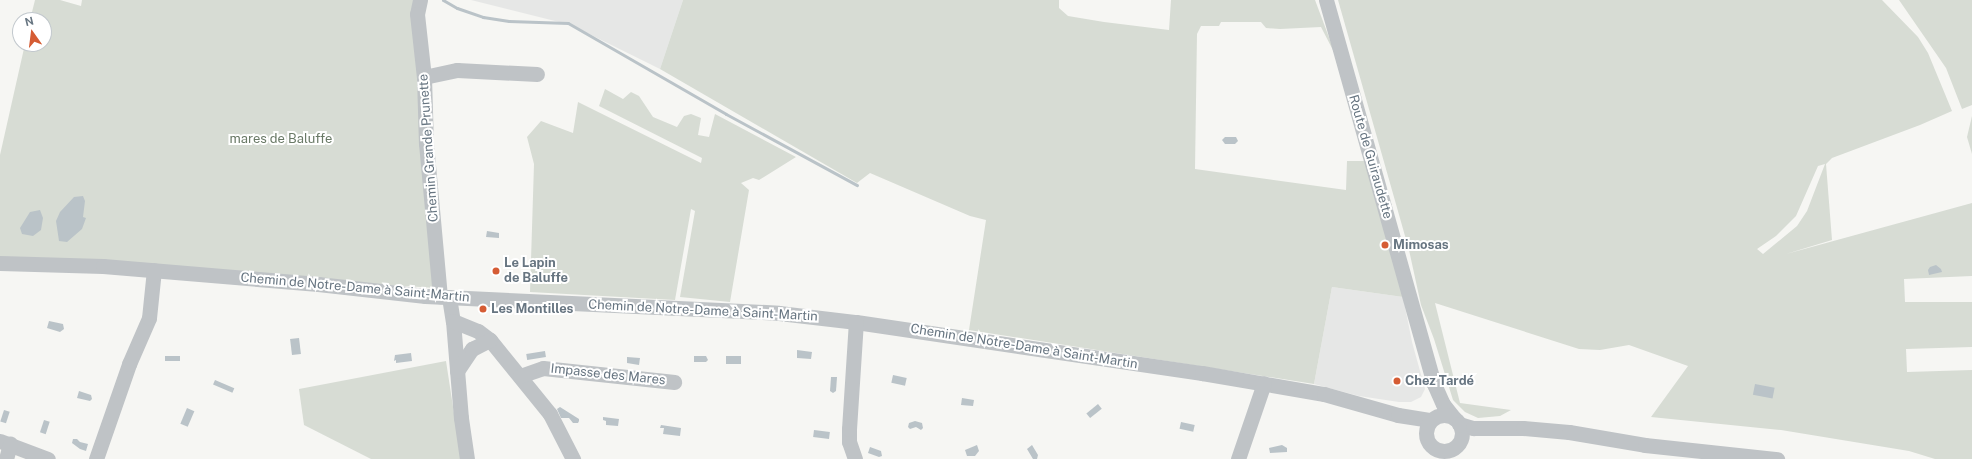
<!DOCTYPE html>
<meta charset="utf-8">
<style>
body{margin:0}
#map{position:relative;width:1972px;height:459px;overflow:hidden;background:#f6f6f3;font-family:"Public Sans",sans-serif}
div>[style]{position:absolute}
[style*='--x']{left:calc(var(--x)*1px);top:calc(var(--y)*1px);width:calc(var(--w)*1px);rotate:calc(var(--a)*1deg)}
.built>*{inset:0;background:#e6e7e6}
.green>*{inset:0;background:#d7dcd4}
.water>*{inset:0;background:#bac3c8;transform-origin:0 0}
.stream>*{height:3px;margin:-1.5px;padding:0 1.5px;transform-origin:1.5px;border-radius:1.5px;background:#bac3c8}
.minor>*{height:15px;margin:-7.5px;padding:0 7.5px;transform-origin:7.5px;border-radius:7.5px;background:#bfc3c6}
.minor>.ring{margin:-7.5px;padding:0;box-sizing:content-box;background:none;border:15px solid #bfc3c6;border-radius:50%}
.dots>*{width:11px;height:11px;translate:-50% -50%;box-sizing:border-box;border:2px solid #fff;border-radius:50%}
span{translate:-50% -50%;white-space:nowrap;text-align:center;line-height:1.15;-webkit-text-stroke:4px #fff;paint-order:stroke}
.park-label{font-size:13px;color:#697966}
.street-label{font-size:13px;color:#677581}
.poi-label{font-size:13px;color:#677581;font-weight:700}
.left{translate:0 -50%;text-align:left}
.north{position:absolute;left:12px;top:12px;width:40px;height:40px;box-sizing:border-box;background:#fff;border:1px solid #c2c8cd;border-radius:50%;rotate:346deg;font-size:11px;font-weight:700;line-height:16px;text-align:center;color:#677581}
.north::after{content:'';display:block;margin:auto;width:14px;height:18px;background:#d55c34;clip-path:polygon(50% 0,100% 100%,50% 72%,0 100%)}
</style>
<div id="map">
<div class="built">
<i style="clip-path:polygon(471px 0,683px 0,660px 69px,571px 25px)"></i>
<i style="clip-path:polygon(1332px 287px,1403px 297px,1412px 342px,1425px 389px,1421px 397px,1411px 402px,1399px 402px,1359px 396px,1314px 384px)"></i>
</div>
<div class="green">
<i style="clip-path:polygon(35px 0,60px 0,81px 6px,82px 0,416px 0,436px 288px,0 260px,0 155px,25px 44px,44px 44px,44px 20px,30px 20px)"></i>
<i style="clip-path:polygon(683px 0,1059px 0,1059px 8px,1068px 16px,1104px 22px,1169px 30px,1171px 0,1315px 0,1336px 56px,1321px 27px,1280px 29px,1266px 28px,1261px 22px,1221px 22px,1219px 26px,1201px 26px,1197px 34px,1195px 169px,1346px 190px,1347px 161px,1367px 161px,1403px 297px,1332px 287px,1314px 384px,969px 330px,986px 220px,970px 216px,870px 173px,857px 183px,660px 69px)"></i>
<i style="clip-path:polygon(evenodd,1338px 0,1882px 0,1918px 37px,1928px 53px,1952px 111px,1920px 125px,1832px 158px,1826px 164px,1832px 240px,1786px 254px,1972px 203px,1972px 276px,1904px 279px,1905px 302px,1972px 302px,1972px 347px,1906px 349px,1907px 372px,1972px 370px,1972px 459px,1935px 459px,1909px 451px,1781px 430px,1651px 417px,1688px 366px,1629px 345px,1600px 350px,1579px 349px,1435px 303px,1460px 403px,1511px 410px,1500px 416px,1478px 418px,1465px 412px,1453px 400px,1434px 339px,1421px 305px,1409px 250px,1338px 0,1825px 164px,1807px 211px,1797px 226px,1763px 254px,1757px 249px,1776px 236px,1796px 216px,1818px 166px,1825px 164px)"></i>
<i style="clip-path:polygon(1899px 0,1972px 0,1972px 105px,1962px 109px,1946px 68px)"></i>
<i style="clip-path:polygon(605px 89px,623px 99px,631px 92px,639px 96px,653px 117px,677px 127px,684px 116px,691px 114px,701px 118px,698px 135px,709px 137px,715px 114px,796px 157px,759px 180px,753px 178px,741px 183px,749px 190px,730px 302px,680px 297px,695px 211px,691px 209px,675px 300px,530px 292px,534px 164px,527px 137px,541px 121px,573px 133px,578px 102px,701px 163px,702px 158px,599px 106px)"></i>
<i style="clip-path:polygon(1972px 116px,1972px 154px,1967px 137px)"></i>
<i style="clip-path:polygon(446px 361px,461px 459px,371px 459px,304px 425px,299px 389px)"></i>
</div>
<div class="water">
<i style="clip-path:polygon(1225px 137px,1236px 137px,1238px 141px,1235px 144px,1225px 144px,1222px 140px)"></i>
<i style="clip-path:polygon(83px 196px,85px 201px,83px 217px,86px 218px,82px 229px,67px 242px,59px 241px,56px 221px,60px 212px,74px 197px)"></i>
<i style="clip-path:polygon(40px 210px,43px 218px,41px 230px,33px 236px,22px 234px,20px 228px,30px 212px)"></i>
<i style="clip-path:polygon(487px 231px,499px 233px,499px 238px,486px 237px)"></i>
<i style="clip-path:polygon(1936px 265px,1941px 269px,1942px 272px,1929px 275px,1928px 270px,1930px 267px)"></i>
<i style="clip-path:polygon(49px 321px,63px 324px,64px 329px,60px 332px,47px 328px)"></i>
<i style="left:299px;top:338px;width:16px;height:9px;rotate:83deg"></i>
<i style="clip-path:polygon(797px 350px,812px 352px,811px 359px,797px 358px)"></i>
<i style="left:545px;top:351px;width:6px;height:19px;rotate:81deg"></i>
<i style="clip-path:polygon(411px 353px,412px 361px,396px 363px,396px 360px,394px 361px,395px 355px)"></i>
<i style="left:165px;top:356px;width:15px;height:5px"></i>
<i style="clip-path:polygon(694px 356px,706px 356px,708px 360px,706px 362px,694px 362px)"></i>
<i style="left:726px;top:356px;width:15px;height:8px"></i>
<i style="clip-path:polygon(627px 357px,640px 358px,639px 365px,627px 363px)"></i>
<i style="left:893px;top:375px;width:14px;height:8px;rotate:12deg"></i>
<i style="clip-path:polygon(831px 377px,837px 377px,836px 391px,833px 393px,830px 391px)"></i>
<i style="left:215px;top:380px;width:21px;height:5px;rotate:23deg"></i>
<i style="left:1755px;top:384px;width:20px;height:11px;rotate:11deg"></i>
<i style="clip-path:polygon(79px 391px,91px 395px,92px 399px,90px 401px,77px 398px)"></i>
<i style="clip-path:polygon(962px 398px,974px 400px,973px 406px,961px 405px)"></i>
<i style="left:1098px;top:404px;width:6px;height:15px;rotate:51deg"></i>
<i style="clip-path:polygon(560px 407px,579px 419px,579px 421px,578px 423px,573px 423px,569px 418px,561px 418px,557px 409px)"></i>
<i style="left:187px;top:408px;width:8px;height:17px;rotate:23deg"></i>
<i style="left:4px;top:410px;width:6px;height:12px;rotate:18deg"></i>
<i style="clip-path:polygon(603px 417px,619px 419px,618px 426px,606px 425px,606px 421px,603px 420px)"></i>
<i style="left:44px;top:420px;width:6px;height:13px;rotate:18deg"></i>
<i style="clip-path:polygon(915px 421px,922px 423px,923px 428px,921px 430px,916px 427px,910px 429px,908px 427px,909px 423px)"></i>
<i style="left:1181px;top:422px;width:14px;height:7px;rotate:12deg"></i>
<i style="clip-path:polygon(661px 425px,681px 428px,680px 436px,663px 434px,664px 428px,660px 428px)"></i>
<i style="left:814px;top:430px;width:16px;height:7px;rotate:7deg"></i>
<i style="clip-path:polygon(77px 439px,80px 442px,88px 444px,86px 451px,80px 449px,72px 443px,73px 439px)"></i>
<i style="clip-path:polygon(977px 445px,979px 451px,975px 456px,967px 456px,965px 450px)"></i>
<i style="clip-path:polygon(1032px 445px,1038px 455px,1037px 459px,1033px 459px,1027px 449px)"></i>
<i style="clip-path:polygon(1282px 445px,1287px 448px,1287px 452px,1270px 453px,1269px 448px)"></i>
<i style="clip-path:polygon(870px 447px,881px 451px,882px 456px,879px 457px,868px 453px)"></i>
</div>
<div class="stream">
<i style="--x:443;--y:0;--w:16;--a:30"></i>
<i style="--x:457;--y:8;--w:28;--a:19"></i>
<i style="--x:483;--y:17;--w:26;--a:9"></i>
<i style="--x:509;--y:21;--w:59;--a:1.9"></i>
<i style="--x:568;--y:23;--w:182;--a:29.9"></i>
<i style="--x:726;--y:114;--w:149;--a:28.5"></i>
</div>
<div class="minor">
<i style="--x:420;--y:0;--w:14;--a:102"></i>
<i style="--x:417;--y:14;--w:63;--a:83.7"></i>
<i style="--x:424;--y:77;--w:66;--a:88.3"></i>
<i style="--x:426;--y:143;--w:154;--a:84.8"></i>
<i style="--x:1326;--y:0;--w:399;--a:74.3"></i>
<i style="--x:1434;--y:384;--w:22;--a:66"></i>
<i style="--x:1443;--y:404;--w:18;--a:52"></i>
<i style="--x:424;--y:77;--w:34;--a:-12"></i>
<i style="--x:457;--y:70;--w:80;--a:2.9"></i>
<i style="--x:0;--y:263;--w:103;--a:1.7"></i>
<i style="--x:103;--y:266;--w:216;--a:4.8"></i>
<i style="--x:318;--y:284;--w:108;--a:6.4"></i>
<i style="--x:425;--y:296;--w:354;--a:2.7"></i>
<i style="--x:779;--y:313;--w:78;--a:6.7"></i>
<i style="--x:856;--y:322;--w:350;--a:8.4"></i>
<i style="--x:1202;--y:373;--w:124;--a:9.8"></i>
<i style="--x:1324;--y:394;--w:77;--a:15.8"></i>
<i style="--x:1398;--y:415;--w:33;--a:9"></i>
<i style="--x:449;--y:297;--w:24;--a:81"></i>
<i style="--x:453;--y:321;--w:97;--a:85.3"></i>
<i style="--x:461;--y:418;--w:41;--a:81.7"></i>
<i style="--x:453;--y:321;--w:27;--a:22"></i>
<i style="--x:478;--y:331;--w:15;--a:37"></i>
<i style="--x:490;--y:340;--w:95;--a:51"></i>
<i style="--x:550;--y:414;--w:51;--a:62.9"></i>
<i style="--x:457;--y:371;--w:27;--a:-56"></i>
<i style="--x:472;--y:349;--w:20;--a:-27"></i>
<i style="--x:520;--y:376;--w:24;--a:-19"></i>
<i style="--x:543;--y:368;--w:132;--a:6.1"></i>
<i class="ring" style="left:1426px;top:415px;width:21px;height:21px"></i>
<i style="--x:1459;--y:424;--w:15;--a:16"></i>
<i style="--x:1473;--y:428;--w:50;--a:0"></i>
<i style="--x:1523;--y:428;--w:46;--a:5"></i>
<i style="--x:1569;--y:432;--w:77;--a:9.7"></i>
<i style="--x:1645;--y:445;--w:133;--a:6.1"></i>
<i style="--x:0;--y:441;--w:51;--a:20.6"></i>
<i style="--x:6;--y:459;--w:16;--a:-75"></i>
<i style="--x:96;--y:459;--w:101;--a:-70.8"></i>
<i style="--x:129;--y:364;--w:50;--a:-66.5"></i>
<i style="--x:149;--y:318;--w:48;--a:-84.1"></i>
<i style="--x:855;--y:459;--w:18;--a:-109"></i>
<i style="--x:849;--y:442;--w:13;--a:-90"></i>
<i style="--x:849;--y:429;--w:107;--a:-86.3"></i>
<i style="--x:1238;--y:459;--w:80;--a:-71.1"></i>
</div>
<div class="dots">
<i style="left:1385px;top:245px;background:#d55c34"></i>
<i style="left:496px;top:271px;background:#d55c34"></i>
<i style="left:483px;top:309px;background:#d55c34"></i>
<i style="left:1397px;top:381px;background:#d55c34"></i>
</div>
<div class="park-label">
<span style="left:281px;top:139px">mares de Baluffe</span>
</div>
<div class="street-label">
<span style="left:429px;top:148px;rotate:-94deg">Chemin Grande Prunette</span>
<span style="left:1370px;top:157px;rotate:74deg">Route de Guiraudette</span>
<span style="left:355px;top:288px;rotate:5deg">Chemin de Notre-Dame à Saint-Martin</span>
<span style="left:703px;top:311px;rotate:3deg">Chemin de Notre-Dame à Saint-Martin</span>
<span style="left:1024px;top:347px;rotate:9deg">Chemin de Notre-Dame à Saint-Martin</span>
<span style="left:608px;top:375px;rotate:6deg">Impasse des Mares</span>
</div>
<div class="poi-label">
<span class="left" style="left:1393px;top:245px">Mimosas</span>
<span class="left" style="left:504px;top:271px">Le Lapin<br>de Baluffe</span>
<span class="left" style="left:491px;top:309px">Les Montilles</span>
<span class="left" style="left:1405px;top:381px">Chez Tardé</span>
</div>
<div class="north">N</div>
</div>
